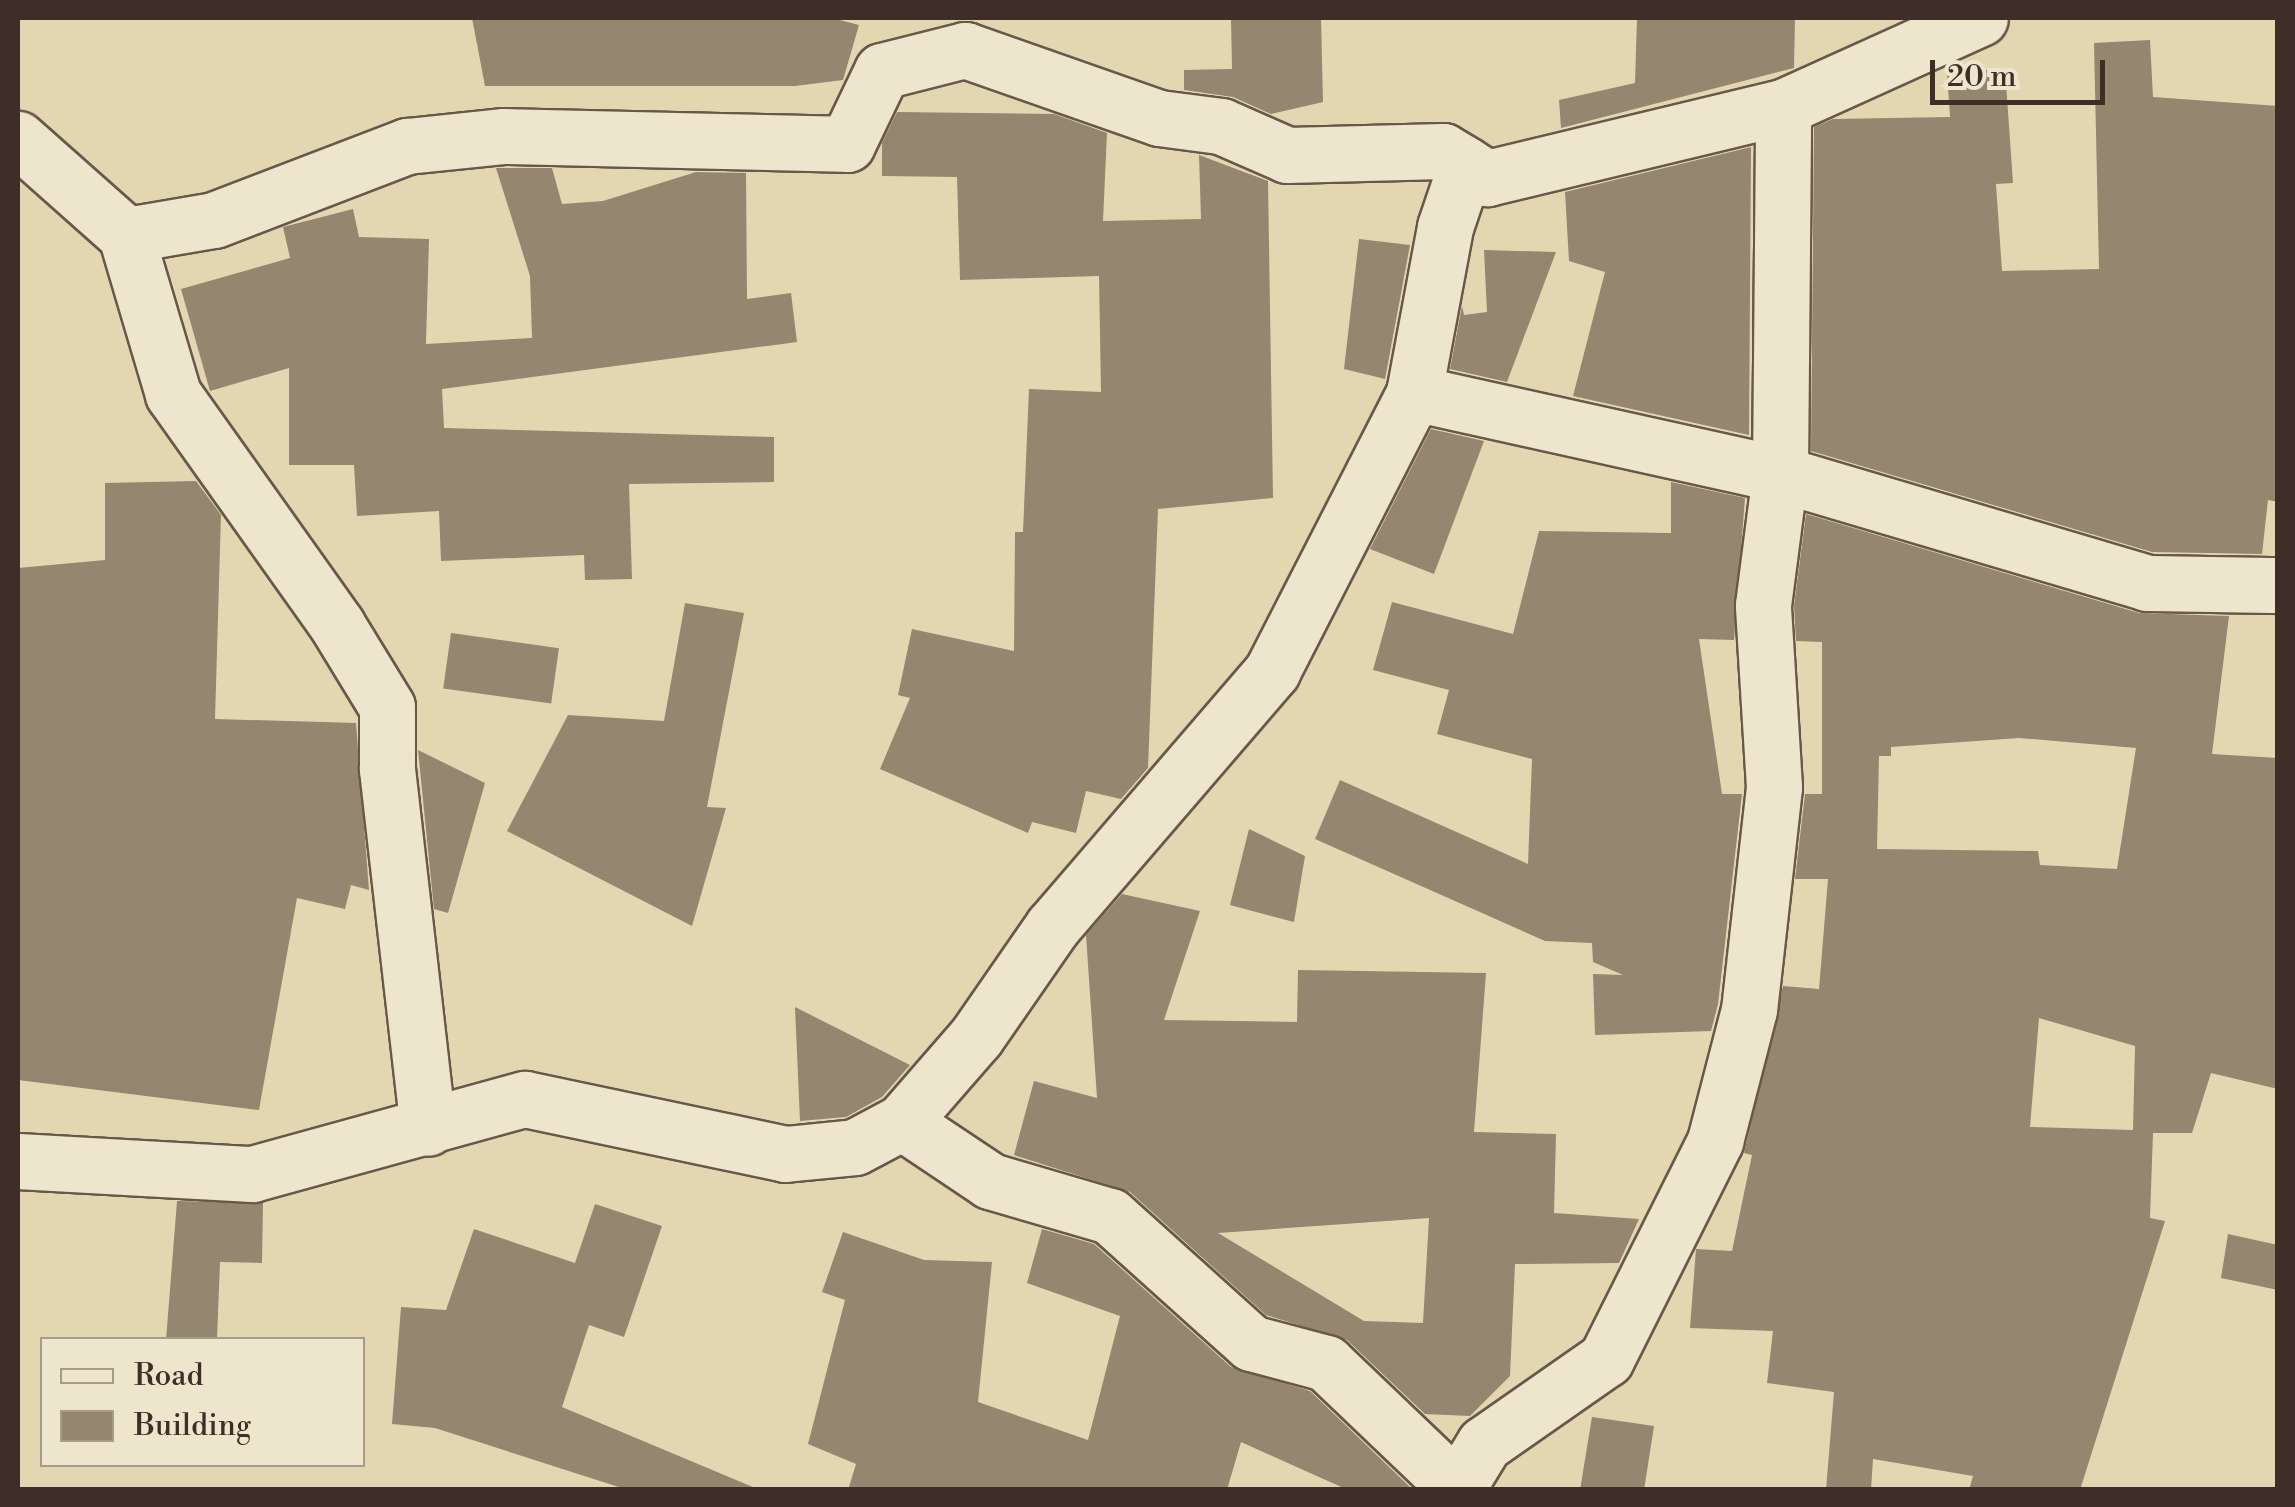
<!DOCTYPE html>
<style>
body{margin:0}
#map{position:relative;width:2295px;height:1507px;overflow:hidden;background:#e3d7b1;font-family:"Libre Bodoni",serif}
div>[style]{position:absolute}
[style*='--x']{left:calc(var(--x)*1px);top:calc(var(--y)*1px);width:calc(var(--w)*1px);rotate:calc(var(--a)*1deg)}
.building>*{inset:0;background:#94866f;transform-origin:0 0}
.roads{filter:drop-shadow(2px 0 #68584a) drop-shadow(-2px 0 #68584a) drop-shadow(0 2px #68584a) drop-shadow(0 -2px #68584a)}
.minor>*{height:55px;margin:-27.5px;padding:0 27.5px;transform-origin:27.5px;border-radius:27.5px;background:#ede5cc}
span{translate:-50% -50%;white-space:nowrap;text-align:center;line-height:1.15;-webkit-text-stroke:8px #ede5cc;paint-order:stroke}
.frame{position:absolute;inset:0;border:20px solid #3f2e27;pointer-events:none}
.legend{position:absolute;left:40px;top:1337px;width:325px;height:130px;box-sizing:border-box;background:#ede5cc;border:2px solid #a79c8a;margin:0;padding:12px 18px;list-style:none;font-size:30px;color:#3f2e27}
.legend li{display:flex;align-items:center;gap:20px;height:50px}
.legend b{width:50px;border:2px solid #a79c8a}
.scale{position:absolute;left:1930px;top:60px;width:175px;height:45px;box-sizing:border-box;border:5px solid #3f2e27;border-top:0;padding-left:12px;font-size:30px;line-height:35px;white-space:nowrap;color:#3f2e27;-webkit-text-stroke:8px #ede5cc;paint-order:stroke}
</style>
<div id="map">
<div class="building">
<i style="clip-path:polygon(472px 18px,832px 18px,859px 25px,843px 80px,795px 86px,485px 86px)"></i>
<i style="clip-path:polygon(1231px 18px,1321px 18px,1323px 102px,1271px 114px,1233px 97px,1184px 90px,1184px 70px,1232px 69px)"></i>
<i style="clip-path:polygon(1637px 18px,1795px 18px,1794px 68px,1561px 128px,1559px 100px,1635px 83px)"></i>
<i style="clip-path:polygon(2150px 40px,2153px 97px,2278px 106px,2278px 502px,2268px 500px,2262px 554px,2152px 552px,1811px 451px,1814px 127px,1833px 119px,1950px 117px,1947px 73px,2005px 69px,2013px 183px,1996px 184px,2002px 271px,2099px 269px,2094px 43px)"></i>
<i style="clip-path:polygon(897px 112px,1054px 114px,1107px 133px,1103px 221px,1201px 219px,1199px 155px,1268px 181px,1273px 498px,1158px 509px,1148px 768px,1121px 799px,1086px 791px,1076px 833px,1032px 822px,1028px 833px,880px 769px,910px 698px,898px 695px,912px 629px,1014px 651px,1015px 532px,1023px 532px,1029px 389px,1101px 392px,1099px 276px,960px 280px,957px 177px,882px 176px,882px 143px)"></i>
<i style="clip-path:polygon(1751px 147px,1749px 435px,1573px 396px,1605px 272px,1569px 261px,1565px 192px)"></i>
<i style="clip-path:polygon(496px 168px,552px 168px,562px 204px,603px 201px,696px 172px,746px 173px,747px 299px,791px 293px,797px 342px,442px 389px,444px 428px,774px 437px,774px 482px,629px 484px,632px 579px,585px 580px,584px 555px,441px 561px,439px 511px,357px 516px,354px 465px,289px 465px,289px 368px,210px 391px,181px 289px,290px 258px,283px 227px,353px 209px,359px 237px,429px 239px,426px 344px,532px 338px,530px 276px)"></i>
<i style="clip-path:polygon(1359px 239px,1410px 245px,1385px 379px,1344px 369px)"></i>
<i style="clip-path:polygon(1484px 250px,1556px 252px,1507px 382px,1450px 369px,1462px 306px,1464px 315px,1487px 312px)"></i>
<i style="clip-path:polygon(1431px 429px,1484px 441px,1434px 574px,1370px 549px)"></i>
<i style="clip-path:polygon(196px 481px,221px 515px,215px 719px,356px 723px,369px 890px,351px 885px,345px 909px,297px 898px,259px 1110px,18px 1080px,18px 568px,105px 560px,105px 483px)"></i>
<i style="clip-path:polygon(1671px 482px,1745px 498px,1734px 640px,1699px 639px,1722px 794px,1742px 794px,1718px 1004px,1711px 1031px,1595px 1035px,1593px 974px,1623px 975px,1593px 962px,1592px 943px,1545px 941px,1315px 839px,1340px 780px,1528px 864px,1532px 759px,1437px 734px,1449px 690px,1373px 670px,1392px 602px,1513px 634px,1539px 531px,1671px 533px)"></i>
<i style="clip-path:polygon(evenodd,1806px 514px,2139px 613px,2229px 616px,2212px 754px,2278px 758px,2278px 1089px,2211px 1073px,2192px 1133px,2153px 1133px,2150px 1218px,2165px 1221px,2080px 1490px,1969px 1490px,1973px 1476px,1873px 1459px,1871px 1490px,1826px 1490px,1834px 1392px,1767px 1383px,1773px 1331px,1690px 1328px,1696px 1249px,1732px 1251px,1752px 1155px,1744px 1153px,1783px 986px,1819px 989px,1828px 879px,1795px 879px,1805px 794px,1822px 794px,1822px 642px,1796px 641px,1794px 606px,1806px 514px,2019px 738px,2136px 748px,2117px 869px,2040px 865px,2038px 851px,1877px 849px,1879px 756px,1891px 756px,1891px 747px,2019px 738px,1806px 514px,2039px 1018px,2135px 1046px,2133px 1130px,2030px 1127px,2039px 1018px)"></i>
<i style="clip-path:polygon(685px 603px,744px 613px,707px 807px,726px 808px,692px 926px,507px 831px,568px 715px,664px 721px)"></i>
<i style="left:451px;top:633px;width:109px;height:56px;rotate:8deg"></i>
<i style="clip-path:polygon(418px 750px,485px 783px,448px 913px,434px 909px)"></i>
<i style="clip-path:polygon(1249px 829px,1305px 856px,1294px 922px,1230px 905px)"></i>
<i style="clip-path:polygon(evenodd,1122px 894px,1200px 911px,1164px 1020px,1297px 1022px,1298px 970px,1486px 973px,1474px 1132px,1556px 1134px,1554px 1213px,1639px 1219px,1619px 1263px,1515px 1264px,1510px 1376px,1470px 1416px,1425px 1414px,1347px 1340px,1266px 1315px,1130px 1192px,1014px 1155px,1034px 1081px,1097px 1098px,1086px 935px,1122px 894px,1429px 1218px,1423px 1323px,1364px 1321px,1218px 1233px,1429px 1218px)"></i>
<i style="clip-path:polygon(795px 1007px,910px 1065px,882px 1097px,846px 1117px,800px 1121px)"></i>
<i style="clip-path:polygon(177px 1201px,263px 1203px,262px 1263px,220px 1262px,217px 1340px,166px 1340px)"></i>
<i style="clip-path:polygon(595px 1204px,662px 1226px,624px 1337px,589px 1325px,562px 1407px,760px 1490px,628px 1490px,435px 1428px,392px 1424px,401px 1307px,446px 1310px,474px 1229px,575px 1263px)"></i>
<i style="clip-path:polygon(1042px 1229px,1094px 1244px,1231px 1367px,1310px 1391px,1413px 1490px,1348px 1490px,1241px 1442px,1227px 1490px,848px 1490px,856px 1464px,808px 1444px,845px 1300px,822px 1292px,843px 1232px,924px 1260px,992px 1262px,978px 1402px,1088px 1440px,1120px 1316px,1027px 1283px)"></i>
<i style="clip-path:polygon(2228px 1234px,2278px 1245px,2278px 1290px,2221px 1278px)"></i>
<i style="clip-path:polygon(1592px 1417px,1654px 1426px,1644px 1490px,1580px 1490px)"></i>
</div>
<div class="roads">
<div class="minor">
<i style="--x:18;--y:139;--w:144;--a:41.6"></i>
<i style="--x:126;--y:235;--w:166;--a:73.5"></i>
<i style="--x:173;--y:394;--w:283;--a:54.6"></i>
<i style="--x:337;--y:625;--w:96;--a:58.6"></i>
<i style="--x:387;--y:707;--w:62;--a:90"></i>
<i style="--x:387;--y:769;--w:361;--a:83.5"></i>
<i style="--x:126;--y:235;--w:89;--a:-9.7"></i>
<i style="--x:214;--y:220;--w:207;--a:-21"></i>
<i style="--x:407;--y:146;--w:98;--a:-5.9"></i>
<i style="--x:504;--y:136;--w:343;--a:1.3"></i>
<i style="--x:847;--y:144;--w:81;--a:-64.4"></i>
<i style="--x:882;--y:71;--w:86;--a:-14.2"></i>
<i style="--x:965;--y:50;--w:206;--a:19.3"></i>
<i style="--x:1159;--y:118;--w:63;--a:7.4"></i>
<i style="--x:1221;--y:126;--w:72;--a:23.7"></i>
<i style="--x:1287;--y:155;--w:156;--a:-1.5"></i>
<i style="--x:1443;--y:151;--w:27;--a:31"></i>
<i style="--x:1414;--y:393;--w:375;--a:12.5"></i>
<i style="--x:1780;--y:474;--w:383;--a:16.5"></i>
<i style="--x:2147;--y:583;--w:131;--a:0.9"></i>
<i style="--x:902;--y:1122;--w:106;--a:33.8"></i>
<i style="--x:990;--y:1181;--w:125;--a:16.3"></i>
<i style="--x:1110;--y:1216;--w:190;--a:42"></i>
<i style="--x:1251;--y:1343;--w:78;--a:14.9"></i>
<i style="--x:1326;--y:1363;--w:184;--a:43.7"></i>
<i style="--x:18;--y:1161;--w:234;--a:3.2"></i>
<i style="--x:252;--y:1174;--w:283;--a:-15.4"></i>
<i style="--x:525;--y:1099;--w:266;--a:11.9"></i>
<i style="--x:785;--y:1154;--w:70;--a:-5.7"></i>
<i style="--x:855;--y:1147;--w:53;--a:-28"></i>
<i style="--x:902;--y:1122;--w:113;--a:-49"></i>
<i style="--x:976;--y:1037;--w:135;--a:-55.3"></i>
<i style="--x:1053;--y:926;--w:336;--a:-49.3"></i>
<i style="--x:1272;--y:671;--w:312;--a:-62.9"></i>
<i style="--x:1414;--y:393;--w:169;--a:-79.4"></i>
<i style="--x:1445;--y:227;--w:65;--a:-71.3"></i>
<i style="--x:1466;--y:165;--w:25;--a:32"></i>
<i style="--x:1487;--y:178;--w:304;--a:-13.5"></i>
<i style="--x:1783;--y:107;--w:216;--a:-24.3"></i>
<i style="--x:1456;--y:1490;--w:54;--a:-58.7"></i>
<i style="--x:1484;--y:1444;--w:149;--a:-34.9"></i>
<i style="--x:1606;--y:1359;--w:244;--a:-63.4"></i>
<i style="--x:1715;--y:1141;--w:135;--a:-75.5"></i>
<i style="--x:1749;--y:1010;--w:224;--a:-83.6"></i>
<i style="--x:1774;--y:787;--w:182;--a:-93.5"></i>
<i style="--x:1763;--y:605;--w:132;--a:-82.6"></i>
<i style="--x:1780;--y:474;--w:367;--a:-89.5"></i>
</div>
</div>
<div class="frame"></div>
<ul class="legend">
<li><b style="height:12px;background:#ede5cc"></b>Road</li>
<li><b style="height:28px;background:#94866f"></b>Building</li>
</ul>
<div class="scale">20 m</div>
</div>
